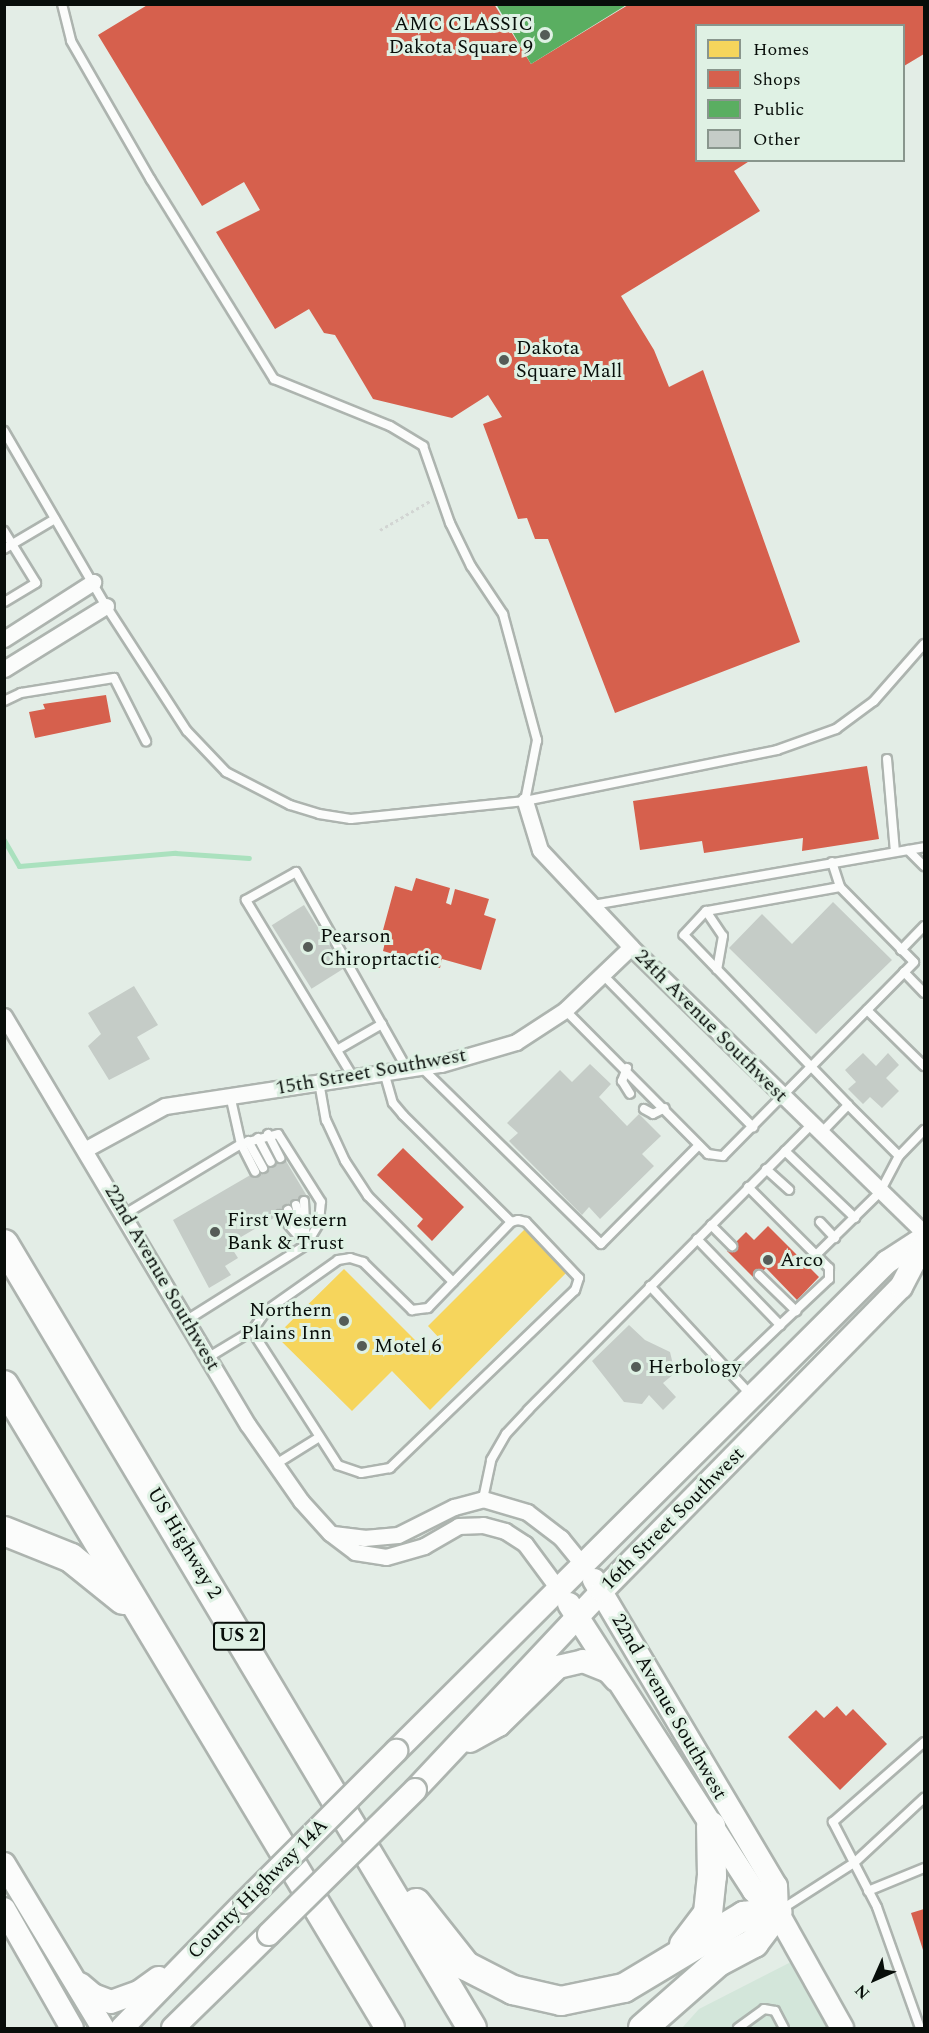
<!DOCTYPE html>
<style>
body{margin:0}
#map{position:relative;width:929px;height:2033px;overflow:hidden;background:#e3ede6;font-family:Spectral,serif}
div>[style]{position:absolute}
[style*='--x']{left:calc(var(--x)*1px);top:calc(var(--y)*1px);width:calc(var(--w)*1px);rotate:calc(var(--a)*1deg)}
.built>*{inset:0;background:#d3e6da}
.homes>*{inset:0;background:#f6d55c}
.shops>*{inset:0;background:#d6604d}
.public>*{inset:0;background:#5aae61}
.stream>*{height:5px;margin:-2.5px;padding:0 2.5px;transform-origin:2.5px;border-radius:2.5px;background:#aae1be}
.building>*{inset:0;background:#c5ccc7;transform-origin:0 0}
.path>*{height:3px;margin-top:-1.5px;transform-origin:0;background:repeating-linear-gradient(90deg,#d2d5d3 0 3px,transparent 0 6px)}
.roads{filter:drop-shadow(2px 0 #adb4af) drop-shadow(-2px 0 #adb4af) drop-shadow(0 2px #adb4af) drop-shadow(0 -2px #adb4af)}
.lane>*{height:8px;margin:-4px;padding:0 4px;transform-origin:4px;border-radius:4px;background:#fbfcfb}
.street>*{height:15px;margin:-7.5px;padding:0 7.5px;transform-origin:7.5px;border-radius:7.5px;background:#fbfcfb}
.secondary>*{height:22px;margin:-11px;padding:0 11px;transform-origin:11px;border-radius:11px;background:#fbfcfb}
.highway>*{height:28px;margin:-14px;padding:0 14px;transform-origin:14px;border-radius:14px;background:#fbfcfb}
.bridges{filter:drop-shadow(2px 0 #adb4af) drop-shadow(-2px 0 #adb4af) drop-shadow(0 2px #adb4af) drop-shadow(0 -2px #adb4af)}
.secondary-bridge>*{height:22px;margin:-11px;padding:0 11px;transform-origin:11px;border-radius:11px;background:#fbfcfb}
.dots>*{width:16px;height:16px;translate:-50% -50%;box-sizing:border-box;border:3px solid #dff1e4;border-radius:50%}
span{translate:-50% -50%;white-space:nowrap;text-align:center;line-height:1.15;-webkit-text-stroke:6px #dff1e4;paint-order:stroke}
.shield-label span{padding:2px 4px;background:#dff1e4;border:2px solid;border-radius:4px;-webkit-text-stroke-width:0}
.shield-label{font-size:18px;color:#080e0a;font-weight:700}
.poi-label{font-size:20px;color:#080e0a}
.right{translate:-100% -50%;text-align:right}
.left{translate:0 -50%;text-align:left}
.street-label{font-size:20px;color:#080e0a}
.frame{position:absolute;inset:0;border:6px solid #080e0a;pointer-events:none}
.legend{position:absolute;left:695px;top:24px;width:210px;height:138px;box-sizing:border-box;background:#dff1e4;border:2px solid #89968d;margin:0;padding:8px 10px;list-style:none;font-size:18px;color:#080e0a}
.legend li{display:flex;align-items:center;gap:12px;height:30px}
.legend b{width:30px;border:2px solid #89968d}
.north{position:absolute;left:845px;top:1949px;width:60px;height:60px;-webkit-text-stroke:4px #dff1e4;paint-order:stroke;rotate:225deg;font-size:16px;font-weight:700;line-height:24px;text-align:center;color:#080e0a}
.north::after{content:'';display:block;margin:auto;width:21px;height:27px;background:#080e0a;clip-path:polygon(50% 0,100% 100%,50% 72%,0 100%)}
</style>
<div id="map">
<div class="built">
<i style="clip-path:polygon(791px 1962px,827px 2028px,682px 2028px,699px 2009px)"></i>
</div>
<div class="homes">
<i style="clip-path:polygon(525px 1229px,568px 1271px,430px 1410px,392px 1371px,352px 1411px,276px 1336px,344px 1269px,427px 1352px,440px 1339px,428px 1326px)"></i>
</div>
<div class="shops">
<i style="clip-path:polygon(149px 4px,494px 4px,531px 64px,628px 5px,924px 5px,924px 54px,904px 66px,904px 26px,696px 26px,696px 160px,751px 160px,734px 171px,760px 211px,621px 296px,654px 350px,669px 387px,703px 370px,800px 642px,615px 713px,548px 539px,535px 539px,527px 518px,518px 519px,483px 424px,502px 417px,488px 395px,452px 418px,373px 399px,335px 335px,324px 333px,309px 309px,275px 329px,216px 232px,260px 210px,244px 182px,202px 206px,98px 35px)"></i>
<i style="clip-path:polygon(106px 695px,111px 722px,35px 738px,29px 712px,45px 709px,43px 704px)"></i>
<i style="clip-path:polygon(867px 766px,879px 839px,802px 851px,803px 838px,704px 853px,702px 841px,640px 850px,633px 801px)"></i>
<i style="clip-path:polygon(416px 878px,450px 888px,446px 903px,451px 905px,455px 889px,489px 899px,484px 915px,496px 919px,481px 970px,442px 959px,440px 968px,383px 951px,385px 942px,380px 941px,395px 886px,412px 891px)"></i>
<i style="clip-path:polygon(403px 1148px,464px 1207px,432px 1241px,417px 1226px,423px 1219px,377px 1175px)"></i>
<i style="clip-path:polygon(768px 1226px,819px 1277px,797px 1300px,766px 1268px,755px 1279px,727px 1251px,746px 1232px,754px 1240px)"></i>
<i style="clip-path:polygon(837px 1706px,846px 1716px,853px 1709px,887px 1744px,840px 1790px,788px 1737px,816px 1710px,824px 1718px)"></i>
<i style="clip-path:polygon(924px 1909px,924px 1953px,911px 1913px)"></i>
</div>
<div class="public">
<i style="clip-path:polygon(496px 4px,628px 4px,531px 64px)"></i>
</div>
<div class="stream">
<i style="--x:4;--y:840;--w:30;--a:60"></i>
<i style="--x:19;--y:866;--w:157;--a:-4.8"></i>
<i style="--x:175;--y:853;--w:74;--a:3.9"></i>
</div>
<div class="building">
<i style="clip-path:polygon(833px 902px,892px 960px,816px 1034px,729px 948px,762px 914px,792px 944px)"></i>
<i style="left:304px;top:905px;width:75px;height:38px;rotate:58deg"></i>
<i style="clip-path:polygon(134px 986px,158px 1025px,137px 1037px,150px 1059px,109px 1080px,88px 1046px,101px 1034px,88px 1013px)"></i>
<i style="clip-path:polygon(863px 1053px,876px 1066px,888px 1053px,899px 1065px,886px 1078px,899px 1091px,882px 1108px,870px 1097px,863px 1104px,848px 1089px,856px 1082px,845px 1070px)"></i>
<i style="clip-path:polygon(590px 1064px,611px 1084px,599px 1097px,627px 1126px,639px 1114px,661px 1136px,642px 1154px,654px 1166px,600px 1219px,589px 1207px,582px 1215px,509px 1141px,518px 1133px,507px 1123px,560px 1070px,572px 1082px)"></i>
<i style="clip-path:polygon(283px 1156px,308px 1198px,229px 1244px,238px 1258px,225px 1266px,231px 1275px,209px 1288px,173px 1220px)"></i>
<i style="clip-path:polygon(629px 1325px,645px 1340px,670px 1352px,675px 1373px,663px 1383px,676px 1397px,663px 1410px,649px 1395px,642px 1404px,624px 1402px,592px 1361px)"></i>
</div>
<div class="path">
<i style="--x:380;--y:530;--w:58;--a:-30.1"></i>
</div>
<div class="roads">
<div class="lane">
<i style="--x:62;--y:4;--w:38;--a:76"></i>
<i style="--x:71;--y:41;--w:160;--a:60.1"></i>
<i style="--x:151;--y:180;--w:234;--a:58.3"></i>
<i style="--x:274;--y:379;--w:125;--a:22.1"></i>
<i style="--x:390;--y:426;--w:39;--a:31"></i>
<i style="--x:423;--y:446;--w:82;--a:70.7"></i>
<i style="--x:450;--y:523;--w:48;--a:64"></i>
<i style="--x:471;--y:566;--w:58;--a:56.3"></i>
<i style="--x:503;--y:614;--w:131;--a:74.9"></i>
<i style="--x:537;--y:740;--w:62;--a:101.1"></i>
<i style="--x:4;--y:431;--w:203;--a:59.8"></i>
<i style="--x:106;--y:606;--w:149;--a:57.1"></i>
<i style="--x:187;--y:731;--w:57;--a:46.4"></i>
<i style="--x:226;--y:772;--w:72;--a:27.3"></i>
<i style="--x:290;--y:805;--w:30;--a:17"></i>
<i style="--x:319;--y:814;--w:32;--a:9"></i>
<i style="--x:351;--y:819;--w:175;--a:-5.9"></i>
<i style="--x:525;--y:801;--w:257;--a:-11.4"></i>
<i style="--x:777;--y:750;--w:63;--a:-19.6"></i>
<i style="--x:836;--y:729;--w:47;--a:-36.4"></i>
<i style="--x:874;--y:701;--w:76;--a:-48.7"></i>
<i style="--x:4;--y:531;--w:61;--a:58.4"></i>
<i style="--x:36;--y:583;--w:37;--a:149"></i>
<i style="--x:4;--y:549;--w:59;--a:-30.5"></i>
<i style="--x:4;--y:701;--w:19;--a:-25"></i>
<i style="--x:21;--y:693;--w:94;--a:-9.2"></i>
<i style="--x:114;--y:678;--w:71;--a:63.1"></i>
<i style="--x:887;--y:759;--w:93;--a:85.1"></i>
<i style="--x:908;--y:850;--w:23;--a:45"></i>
<i style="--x:832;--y:862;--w:26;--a:72"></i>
<i style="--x:840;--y:887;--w:136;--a:169.8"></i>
<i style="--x:706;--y:911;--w:33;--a:133"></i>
<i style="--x:684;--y:935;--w:236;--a:46"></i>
<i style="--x:593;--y:905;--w:336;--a:-9.9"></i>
<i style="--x:706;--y:911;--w:30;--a:56"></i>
<i style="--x:723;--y:936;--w:34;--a:100"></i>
<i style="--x:901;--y:950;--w:33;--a:-46"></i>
<i style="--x:904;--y:972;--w:29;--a:46"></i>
<i style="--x:603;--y:975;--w:214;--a:45.4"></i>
<i style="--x:565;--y:1010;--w:203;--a:45.2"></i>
<i style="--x:708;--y:1154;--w:15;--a:8"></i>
<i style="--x:723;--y:1156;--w:272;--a:-45.4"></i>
<i style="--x:914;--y:962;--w:105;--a:-134.6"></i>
<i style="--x:867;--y:1010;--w:80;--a:44.5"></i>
<i style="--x:337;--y:1050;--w:52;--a:-30"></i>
<i style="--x:422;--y:1068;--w:251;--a:44.5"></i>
<i style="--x:601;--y:1244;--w:139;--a:-45.3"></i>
<i style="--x:627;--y:1068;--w:14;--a:111"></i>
<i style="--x:622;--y:1081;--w:15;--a:58"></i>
<i style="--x:384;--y:1072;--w:32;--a:74"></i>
<i style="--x:393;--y:1103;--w:16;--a:50"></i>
<i style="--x:403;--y:1115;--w:152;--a:44.7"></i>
<i style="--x:353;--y:1077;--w:207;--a:-121.2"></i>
<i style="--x:246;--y:900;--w:57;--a:-29.2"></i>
<i style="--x:296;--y:872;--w:226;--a:60.6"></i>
<i style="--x:319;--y:1082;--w:39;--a:80"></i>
<i style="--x:326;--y:1120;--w:45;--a:65.1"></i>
<i style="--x:345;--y:1161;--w:42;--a:56.7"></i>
<i style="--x:368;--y:1196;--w:121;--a:45.3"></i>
<i style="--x:644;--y:1109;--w:10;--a:29"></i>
<i style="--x:653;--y:1114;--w:13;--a:-27"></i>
<i style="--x:821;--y:1133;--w:39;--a:-46"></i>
<i style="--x:848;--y:1105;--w:72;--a:45"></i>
<i style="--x:268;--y:1134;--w:27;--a:63"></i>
<i style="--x:258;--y:1138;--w:27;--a:62"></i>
<i style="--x:248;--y:1141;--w:31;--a:61"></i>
<i style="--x:785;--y:1151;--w:97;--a:43.7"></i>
<i style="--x:766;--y:1169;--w:31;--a:42"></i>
<i style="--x:748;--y:1187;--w:96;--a:45"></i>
<i style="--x:816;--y:1255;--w:90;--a:-44.5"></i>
<i style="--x:880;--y:1192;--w:41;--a:-62.2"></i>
<i style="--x:899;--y:1156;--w:36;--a:-46"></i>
<i style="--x:304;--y:1201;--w:42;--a:87.3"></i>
<i style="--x:296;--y:1205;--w:25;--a:76"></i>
<i style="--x:288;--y:1210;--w:26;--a:62"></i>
<i style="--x:125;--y:1214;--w:135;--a:-31.1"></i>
<i style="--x:241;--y:1144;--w:50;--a:-102.7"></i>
<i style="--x:280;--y:1215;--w:40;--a:49"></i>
<i style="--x:820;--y:1222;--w:22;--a:47"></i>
<i style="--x:711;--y:1225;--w:30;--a:45"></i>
<i style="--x:697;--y:1239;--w:120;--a:46"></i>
<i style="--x:780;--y:1325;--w:67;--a:-43.2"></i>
<i style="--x:829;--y:1279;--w:11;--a:-90"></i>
<i style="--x:829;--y:1268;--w:18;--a:-135"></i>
<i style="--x:759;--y:1275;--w:52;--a:44.2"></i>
<i style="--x:650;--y:1286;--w:147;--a:47.2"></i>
<i style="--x:187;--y:1320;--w:141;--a:-32.2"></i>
<i style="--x:306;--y:1245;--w:26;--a:-59"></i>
<i style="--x:319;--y:1223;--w:21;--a:-85"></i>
<i style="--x:321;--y:1202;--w:80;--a:-122.3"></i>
<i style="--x:278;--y:1134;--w:38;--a:165"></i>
<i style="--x:241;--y:1144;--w:31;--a:63"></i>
<i style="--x:209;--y:1357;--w:50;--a:-31.2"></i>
<i style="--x:252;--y:1331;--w:24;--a:-55"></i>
<i style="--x:266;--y:1311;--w:88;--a:-35.3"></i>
<i style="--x:338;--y:1260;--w:12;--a:-9"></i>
<i style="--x:350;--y:1258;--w:14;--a:17"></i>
<i style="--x:363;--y:1262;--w:69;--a:44.4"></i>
<i style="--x:412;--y:1310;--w:16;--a:-7"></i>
<i style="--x:428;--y:1308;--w:120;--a:-46"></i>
<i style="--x:511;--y:1222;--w:7;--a:-16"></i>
<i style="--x:518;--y:1220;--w:8;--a:14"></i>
<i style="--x:526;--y:1222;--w:77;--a:46.6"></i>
<i style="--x:579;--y:1278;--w:13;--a:108"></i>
<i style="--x:575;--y:1290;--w:257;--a:136.1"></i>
<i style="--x:390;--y:1468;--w:29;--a:170"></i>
<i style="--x:361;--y:1473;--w:24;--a:-161"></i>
<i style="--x:338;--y:1465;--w:159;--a:-122.7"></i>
<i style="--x:730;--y:1373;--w:69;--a:-43.8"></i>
<i style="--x:276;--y:1464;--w:49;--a:-31.8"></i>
<i style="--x:483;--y:1499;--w:40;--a:-78"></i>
<i style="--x:491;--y:1460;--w:30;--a:-60"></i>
<i style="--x:506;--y:1434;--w:33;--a:-47"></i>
<i style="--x:528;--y:1410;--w:403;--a:-45.2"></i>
<i style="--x:868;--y:1891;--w:61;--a:-22.3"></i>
<i style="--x:782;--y:1909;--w:85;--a:-32.6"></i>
<i style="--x:854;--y:1863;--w:96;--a:-42.9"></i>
<i style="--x:738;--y:2028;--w:32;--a:-36"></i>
<i style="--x:764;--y:2009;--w:11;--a:10"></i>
<i style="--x:775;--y:2011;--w:19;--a:62"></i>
<i style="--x:920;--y:2028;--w:128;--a:-109.6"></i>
<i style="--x:877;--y:1907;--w:96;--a:-117.4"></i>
<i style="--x:833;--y:1822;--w:121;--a:-41.3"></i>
</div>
<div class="street">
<i style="--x:4;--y:639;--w:106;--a:-32.6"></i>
<i style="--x:4;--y:669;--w:120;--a:-31.7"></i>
<i style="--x:525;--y:801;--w:51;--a:73"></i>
<i style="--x:540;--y:850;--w:133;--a:46.8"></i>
<i style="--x:631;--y:947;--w:409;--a:44.3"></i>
<i style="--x:4;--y:1016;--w:476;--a:59.2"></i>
<i style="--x:248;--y:1425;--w:93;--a:55.1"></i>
<i style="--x:301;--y:1501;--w:43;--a:47.8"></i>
<i style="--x:330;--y:1533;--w:31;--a:37"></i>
<i style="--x:355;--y:1552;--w:31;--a:9"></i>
<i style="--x:386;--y:1557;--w:40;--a:-16"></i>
<i style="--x:424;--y:1546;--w:39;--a:-30"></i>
<i style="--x:458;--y:1526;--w:25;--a:-2"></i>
<i style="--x:483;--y:1525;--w:23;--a:15"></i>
<i style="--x:505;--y:1531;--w:24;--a:33"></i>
<i style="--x:525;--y:1544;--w:57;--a:53.5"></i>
<i style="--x:86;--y:1149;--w:90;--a:-28.6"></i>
<i style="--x:165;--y:1106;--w:279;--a:-8.7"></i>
<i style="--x:441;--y:1064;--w:78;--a:-16.3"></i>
<i style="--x:516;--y:1042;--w:59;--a:-33.1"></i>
<i style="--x:565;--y:1010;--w:91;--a:-43.7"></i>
<i style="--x:333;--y:1534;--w:31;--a:7"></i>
<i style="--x:364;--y:1538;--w:34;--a:-5"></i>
<i style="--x:398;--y:1535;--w:63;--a:-26.6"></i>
<i style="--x:454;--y:1507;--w:30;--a:-15"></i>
<i style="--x:483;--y:1499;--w:46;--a:16.5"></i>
<i style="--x:527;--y:1512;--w:43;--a:37.4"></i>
<i style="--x:561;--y:1538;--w:33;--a:51"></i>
</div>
<div class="secondary">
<i style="--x:594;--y:1580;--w:356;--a:59.3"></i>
<i style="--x:776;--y:1886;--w:26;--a:88"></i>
<i style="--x:569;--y:1604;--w:341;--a:57.2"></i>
<i style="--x:754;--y:1891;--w:31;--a:42"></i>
<i style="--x:777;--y:1912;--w:133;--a:60.7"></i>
<i style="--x:470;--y:1741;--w:33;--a:-29"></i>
<i style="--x:499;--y:1725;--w:83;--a:-44.5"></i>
<i style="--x:558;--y:1667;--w:26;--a:-13"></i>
<i style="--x:583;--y:1661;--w:27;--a:22"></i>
<i style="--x:608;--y:1671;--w:12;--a:48"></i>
<i style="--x:396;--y:1751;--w:693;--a:-44.88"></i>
<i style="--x:887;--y:1262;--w:44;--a:-33"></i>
<i style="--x:415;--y:1790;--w:273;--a:-46.8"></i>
<i style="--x:602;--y:1591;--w:426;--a:-45.5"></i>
<i style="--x:901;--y:1287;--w:50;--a:-62.4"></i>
<i style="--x:4;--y:1864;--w:192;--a:58.9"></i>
<i style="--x:4;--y:1909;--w:137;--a:60.3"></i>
<i style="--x:80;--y:1984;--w:17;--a:40"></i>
<i style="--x:93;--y:1995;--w:19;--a:21"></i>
<i style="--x:111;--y:2002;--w:30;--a:-20"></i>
<i style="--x:139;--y:1992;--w:24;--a:-36"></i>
<i style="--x:122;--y:2028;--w:176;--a:-45.7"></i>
<i style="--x:173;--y:2028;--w:134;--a:-44.4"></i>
</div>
<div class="highway">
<i style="--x:4;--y:1244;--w:913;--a:59.17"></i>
<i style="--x:4;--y:1385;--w:750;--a:59.02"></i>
<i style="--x:4;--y:1531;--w:72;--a:21.9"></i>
<i style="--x:71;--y:1558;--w:67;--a:38.9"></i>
<i style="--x:416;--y:1903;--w:80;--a:51.6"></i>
<i style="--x:466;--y:1966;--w:53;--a:27.1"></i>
<i style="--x:513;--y:1990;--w:49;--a:12.9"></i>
<i style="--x:561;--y:2001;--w:64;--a:-11.7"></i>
<i style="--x:624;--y:1988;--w:140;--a:-31"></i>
<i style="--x:744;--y:1916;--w:33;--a:-7"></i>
<i style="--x:684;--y:1945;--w:40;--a:-53"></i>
<i style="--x:708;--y:1913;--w:37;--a:-84"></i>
<i style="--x:712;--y:1876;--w:50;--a:-91.1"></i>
<i style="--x:643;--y:2028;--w:100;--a:-41.3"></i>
<i style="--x:718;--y:1962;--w:41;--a:-27.8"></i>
<i style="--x:754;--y:1943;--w:39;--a:-53"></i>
</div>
</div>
<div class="bridges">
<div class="secondary-bridge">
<i style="--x:245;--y:1902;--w:214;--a:-45"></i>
<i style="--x:269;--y:1934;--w:205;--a:-44.6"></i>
</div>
</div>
<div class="dots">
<i style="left:545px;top:35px;background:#555c57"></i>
<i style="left:504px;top:360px;background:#555c57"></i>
<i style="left:308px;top:947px;background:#555c57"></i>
<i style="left:215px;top:1232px;background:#555c57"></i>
<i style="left:768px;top:1260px;background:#555c57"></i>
<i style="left:344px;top:1321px;background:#555c57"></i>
<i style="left:362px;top:1346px;background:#555c57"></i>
<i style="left:636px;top:1367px;background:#555c57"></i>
</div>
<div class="shield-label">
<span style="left:239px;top:1636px">US 2</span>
</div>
<div class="poi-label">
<span class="right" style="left:533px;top:36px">AMC CLASSIC<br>Dakota Square 9</span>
<span class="left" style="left:516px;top:360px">Dakota<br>Square Mall</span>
<span class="left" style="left:320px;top:948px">Pearson<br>Chiroprtactic</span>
<span class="left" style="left:227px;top:1232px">First Western<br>Bank &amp; Trust</span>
<span class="left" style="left:780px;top:1260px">Arco</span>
<span class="right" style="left:332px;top:1322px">Northern<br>Plains Inn</span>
<span class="left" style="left:374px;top:1346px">Motel 6</span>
<span class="left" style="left:648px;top:1367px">Herbology</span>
</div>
<div class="street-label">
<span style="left:711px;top:1026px;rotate:45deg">24th Avenue Southwest</span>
<span style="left:371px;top:1072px;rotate:-10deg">15th Street Southwest</span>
<span style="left:162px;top:1278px;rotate:60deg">22nd Avenue Southwest</span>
<span style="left:673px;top:1519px;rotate:-45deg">16th Street Southwest</span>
<span style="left:184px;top:1543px;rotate:59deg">US Highway 2</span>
<span style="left:669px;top:1707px;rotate:60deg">22nd Avenue Southwest</span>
<span style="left:258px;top:1889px;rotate:-45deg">County Highway 14A</span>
</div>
<div class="frame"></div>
<ul class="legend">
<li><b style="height:16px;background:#f6d55c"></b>Homes</li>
<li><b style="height:16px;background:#d6604d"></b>Shops</li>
<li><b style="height:16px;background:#5aae61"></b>Public</li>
<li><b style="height:16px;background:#c5ccc7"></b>Other</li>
</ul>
<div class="north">N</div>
</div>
